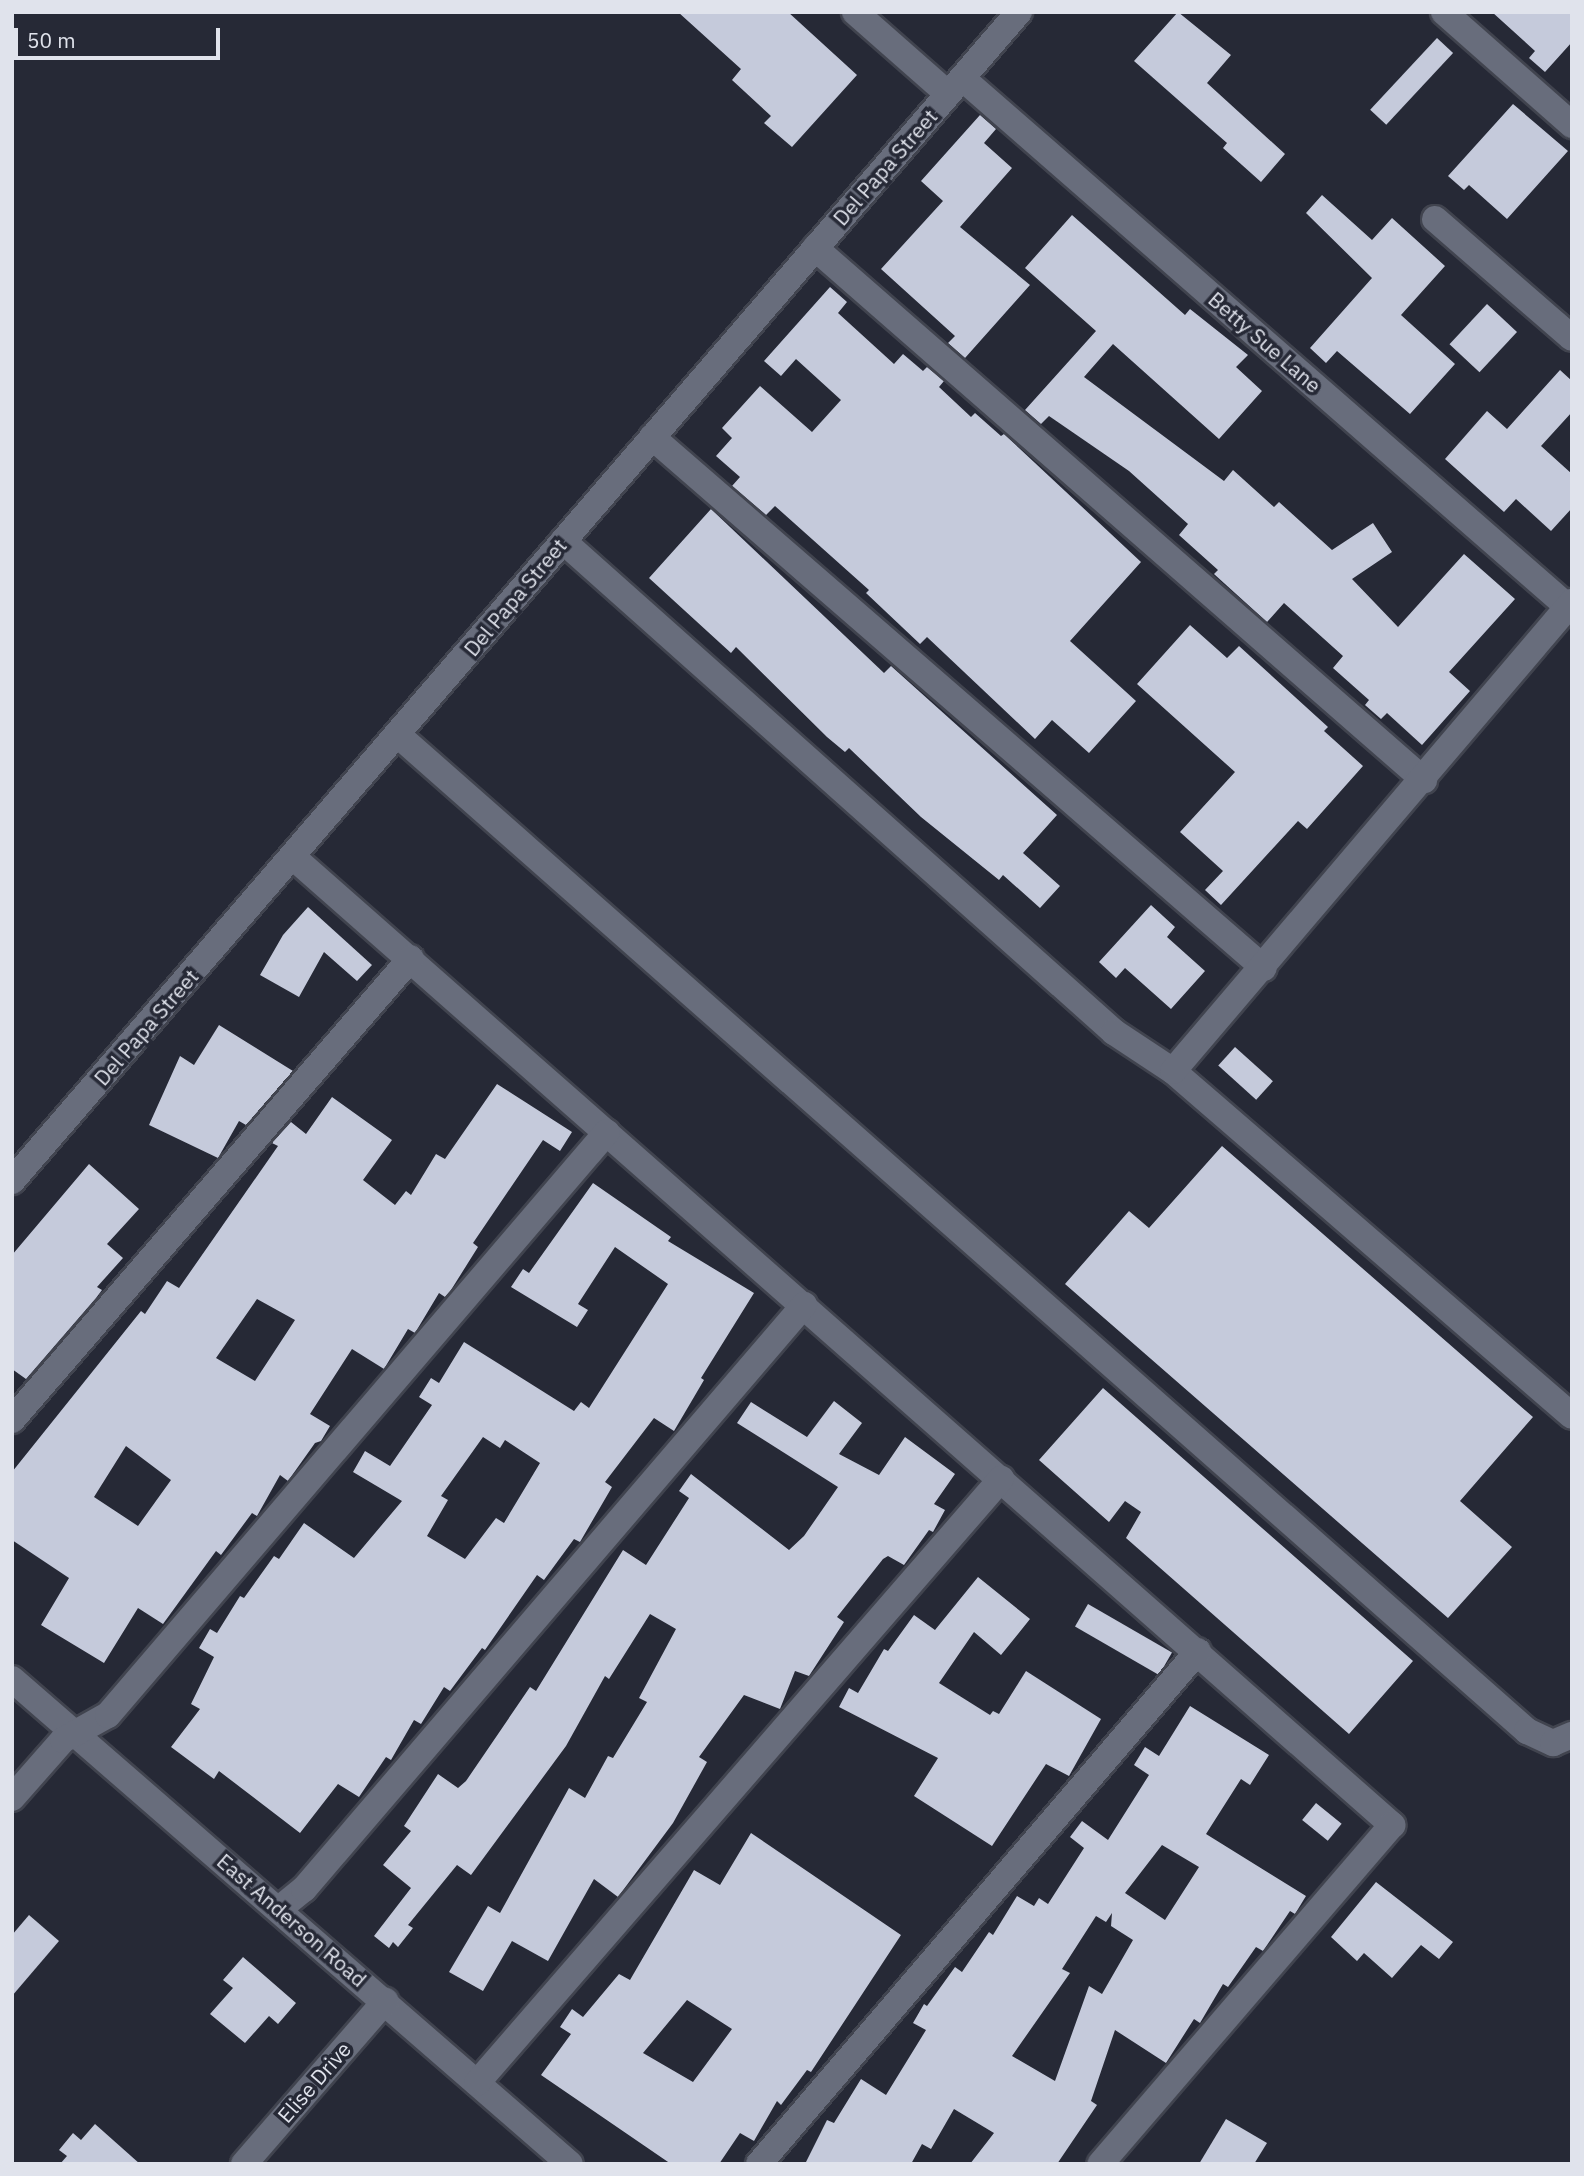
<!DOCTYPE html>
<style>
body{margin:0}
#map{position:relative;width:1584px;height:2176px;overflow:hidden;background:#262936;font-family:"IBM Plex Sans",sans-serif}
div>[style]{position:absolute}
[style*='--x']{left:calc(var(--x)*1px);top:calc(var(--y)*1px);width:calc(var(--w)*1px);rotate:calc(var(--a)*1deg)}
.building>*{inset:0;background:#c5cadb;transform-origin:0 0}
.roads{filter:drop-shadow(2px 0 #41444f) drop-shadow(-2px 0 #41444f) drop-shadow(0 2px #41444f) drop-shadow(0 -2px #41444f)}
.minor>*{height:26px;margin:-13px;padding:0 13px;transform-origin:13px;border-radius:13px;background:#686d7c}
span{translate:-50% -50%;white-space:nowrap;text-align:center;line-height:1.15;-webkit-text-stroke:7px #262936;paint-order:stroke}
.street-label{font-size:21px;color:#e0e3ec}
.frame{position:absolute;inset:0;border:14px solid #e0e3ec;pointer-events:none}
.scale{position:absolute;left:14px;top:28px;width:206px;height:32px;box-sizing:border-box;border:4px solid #e0e3ec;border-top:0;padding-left:9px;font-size:21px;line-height:24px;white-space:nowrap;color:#e0e3ec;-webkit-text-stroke:5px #262936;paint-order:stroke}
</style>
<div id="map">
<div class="building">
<i style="clip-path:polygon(678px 12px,788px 12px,857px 75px,792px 147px,764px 123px,771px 116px,732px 80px,741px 69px)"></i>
<i style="clip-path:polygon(1178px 12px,1231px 55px,1207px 83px,1285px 154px,1261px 182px,1223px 148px,1227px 143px,1134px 61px)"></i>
<i style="clip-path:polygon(1492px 12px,1572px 12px,1572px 42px,1545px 72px,1529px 58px,1535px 51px)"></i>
<i style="left:1437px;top:38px;width:22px;height:98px;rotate:43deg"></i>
<i style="clip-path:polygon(1513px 104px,1568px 151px,1507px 219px,1469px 185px,1464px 190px,1448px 176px)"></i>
<i style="clip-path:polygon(980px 115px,996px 129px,984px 143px,1012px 168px,960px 227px,1030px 285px,965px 358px,948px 343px,955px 336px,881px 269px,943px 201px,921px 181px)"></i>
<i style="clip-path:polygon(1322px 195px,1372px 240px,1392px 218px,1445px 266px,1401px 315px,1455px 364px,1410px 414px,1337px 351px,1326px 363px,1310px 348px,1372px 278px,1306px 213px)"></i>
<i style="clip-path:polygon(1072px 215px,1185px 315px,1190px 309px,1248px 355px,1236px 367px,1262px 391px,1219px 439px,1113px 344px,1084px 377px,1224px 481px,1233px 470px,1274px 507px,1279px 502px,1332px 550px,1373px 523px,1392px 552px,1352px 579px,1398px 627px,1464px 554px,1515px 599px,1449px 672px,1470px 691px,1422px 745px,1387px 713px,1381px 719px,1365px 705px,1369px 700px,1333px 668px,1343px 656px,1284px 603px,1267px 622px,1214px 574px,1218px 570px,1179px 535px,1188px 524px,1129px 471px,1049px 416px,1041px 424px,1025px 410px,1096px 331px,1025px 268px)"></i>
<i style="clip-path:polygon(830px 287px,847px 302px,838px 313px,894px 364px,903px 354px,923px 371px,927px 367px,944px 381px,939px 387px,971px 417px,975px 413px,1001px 436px,1004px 434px,1141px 562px,1070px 641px,1136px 701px,1089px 753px,1052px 720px,1035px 739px,927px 637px,920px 644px,866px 593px,869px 590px,775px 506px,766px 515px,732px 486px,740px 477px,716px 456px,732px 438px,722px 428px,760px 386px,812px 432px,841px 400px,796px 359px,781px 376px,764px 361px)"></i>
<i style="left:1487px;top:304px;width:41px;height:55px;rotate:43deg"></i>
<i style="clip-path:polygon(1560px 370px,1572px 381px,1572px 412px,1541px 446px,1572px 474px,1572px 508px,1551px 531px,1516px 499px,1504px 512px,1445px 459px,1487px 411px,1507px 429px)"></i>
<i style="clip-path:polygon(711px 509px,884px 673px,891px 666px,1057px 815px,1023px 853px,1060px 886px,1040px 908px,1003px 875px,999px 880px,921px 817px,849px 748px,845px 752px,827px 737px,736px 647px,731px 653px,649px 578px)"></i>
<i style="clip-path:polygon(1190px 625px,1227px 658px,1239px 646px,1328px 727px,1324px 731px,1363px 766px,1307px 829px,1298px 821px,1221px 905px,1205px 890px,1223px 871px,1180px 832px,1235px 772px,1137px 684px)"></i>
<i style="clip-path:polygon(1151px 905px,1175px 927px,1167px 937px,1205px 971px,1171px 1009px,1125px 968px,1116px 978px,1099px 962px)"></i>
<i style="clip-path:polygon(308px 907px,372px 965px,357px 981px,324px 952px,299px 997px,260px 975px,283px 935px)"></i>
<i style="clip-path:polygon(219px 1025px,293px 1071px,246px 1125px,239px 1121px,218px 1158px,149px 1125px,180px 1056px,194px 1065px)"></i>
<i style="left:1235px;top:1047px;width:51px;height:25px;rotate:42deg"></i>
<i style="clip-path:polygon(evenodd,497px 1084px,572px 1132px,560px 1151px,543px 1140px,473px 1243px,478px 1247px,451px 1290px,445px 1297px,439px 1293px,415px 1333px,408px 1329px,384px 1369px,352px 1349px,310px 1414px,330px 1426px,321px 1441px,315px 1443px,288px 1481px,280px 1475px,257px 1516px,252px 1513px,221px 1555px,216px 1551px,163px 1624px,138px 1608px,104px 1663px,41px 1625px,69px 1578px,12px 1540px,12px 1472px,141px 1311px,145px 1314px,167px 1281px,179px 1288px,278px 1146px,272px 1143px,291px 1122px,306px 1134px,332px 1097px,392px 1140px,363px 1180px,395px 1205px,406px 1191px,411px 1195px,436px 1154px,445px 1159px,497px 1084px,257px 1299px,295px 1320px,255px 1381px,216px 1358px,257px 1299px,497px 1084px,126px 1446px,171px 1480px,138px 1526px,94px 1497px,126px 1446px)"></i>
<i style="clip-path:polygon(1222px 1146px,1533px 1417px,1460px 1501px,1512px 1547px,1448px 1618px,1065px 1284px,1129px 1211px,1149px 1228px)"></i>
<i style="clip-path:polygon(89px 1164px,139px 1209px,107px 1244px,123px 1258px,97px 1287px,102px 1290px,96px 1298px,26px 1379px,12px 1369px,12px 1255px)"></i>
<i style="clip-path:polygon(evenodd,593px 1183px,671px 1237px,668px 1241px,754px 1293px,701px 1378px,704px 1380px,674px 1431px,654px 1418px,605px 1482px,612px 1487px,580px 1542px,574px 1539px,544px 1580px,537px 1575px,485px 1650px,482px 1648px,450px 1691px,444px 1687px,421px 1724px,414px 1720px,391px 1760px,386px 1757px,359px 1797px,338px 1784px,300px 1833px,219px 1771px,214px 1779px,171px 1747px,200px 1709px,191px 1704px,214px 1657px,199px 1648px,210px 1629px,217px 1633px,240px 1596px,244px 1598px,274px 1556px,279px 1559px,304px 1523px,354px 1558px,402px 1501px,353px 1472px,365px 1451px,390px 1466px,432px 1405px,419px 1397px,431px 1378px,439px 1383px,464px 1342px,574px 1411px,581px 1402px,589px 1408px,668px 1284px,615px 1247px,578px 1304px,588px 1310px,577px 1327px,511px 1287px,523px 1269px,529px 1273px,593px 1183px,483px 1437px,500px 1448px,505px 1440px,540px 1463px,504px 1523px,496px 1518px,465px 1559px,427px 1536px,448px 1500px,441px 1496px,483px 1437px)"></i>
<i style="clip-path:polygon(1103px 1388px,1413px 1661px,1349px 1734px,1126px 1538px,1141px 1512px,1125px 1501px,1109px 1522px,1039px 1460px)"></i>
<i style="clip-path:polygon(834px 1401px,862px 1423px,839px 1454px,879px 1475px,905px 1437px,955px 1474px,934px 1504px,945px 1510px,933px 1532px,929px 1530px,904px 1565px,888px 1556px,883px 1559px,837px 1617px,844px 1622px,809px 1676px,795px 1671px,780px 1709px,744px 1695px,699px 1757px,707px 1762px,673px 1823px,618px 1897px,594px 1879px,548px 1961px,512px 1941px,483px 1991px,449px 1972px,488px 1906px,500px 1913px,569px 1788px,585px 1798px,608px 1756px,613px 1758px,647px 1702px,639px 1698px,676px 1629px,650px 1614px,609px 1679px,605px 1676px,566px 1746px,471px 1875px,457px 1865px,408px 1925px,413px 1928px,398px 1947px,393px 1942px,389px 1948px,374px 1936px,411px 1888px,383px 1865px,411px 1831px,404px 1826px,438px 1774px,458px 1788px,466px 1781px,530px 1687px,536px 1691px,623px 1550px,646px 1565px,689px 1498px,679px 1491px,691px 1474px,789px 1550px,804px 1536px,838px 1487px,737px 1423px,751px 1402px,807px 1437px)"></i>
<i style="clip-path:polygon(978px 1577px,1030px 1619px,1001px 1655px,974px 1632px,939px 1683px,990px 1715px,993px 1711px,999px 1714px,1026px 1671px,1101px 1719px,1069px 1776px,1046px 1764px,992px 1846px,914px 1796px,938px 1758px,839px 1707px,849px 1688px,858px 1693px,884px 1649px,888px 1651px,914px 1615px,935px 1630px)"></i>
<i style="left:1088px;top:1604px;width:97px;height:26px;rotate:30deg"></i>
<i style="clip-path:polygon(evenodd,1190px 1706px,1269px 1755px,1250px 1785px,1241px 1779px,1206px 1834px,1306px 1896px,1295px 1914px,1290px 1911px,1263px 1951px,1256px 1947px,1228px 1987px,1223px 1984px,1200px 2023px,1194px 2019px,1166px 2063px,1115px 2030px,1091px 2101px,1097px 2105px,1057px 2164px,970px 2164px,994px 2133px,954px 2109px,931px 2149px,922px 2144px,911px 2164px,805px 2164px,827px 2120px,834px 2123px,861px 2079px,886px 2095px,926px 2030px,913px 2023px,924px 2004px,927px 2006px,955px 1967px,962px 1972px,989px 1932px,993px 1935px,1017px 1896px,1034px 1906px,1039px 1898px,1048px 1904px,1084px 1848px,1070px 1837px,1082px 1821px,1108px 1840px,1149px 1775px,1134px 1765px,1145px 1747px,1159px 1756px,1190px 1706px,1162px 1845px,1199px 1867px,1165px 1920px,1125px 1893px,1162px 1845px,1190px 1706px,1112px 1913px,1111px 1926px,1133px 1940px,1102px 1994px,1089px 1986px,1055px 2081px,1012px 2056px,1070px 1973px,1062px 1969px,1096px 1916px,1106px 1922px,1112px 1913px)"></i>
<i style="left:1316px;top:1803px;width:33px;height:22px;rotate:39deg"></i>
<i style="clip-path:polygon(evenodd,751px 1833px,901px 1935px,811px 2072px,807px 2070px,781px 2105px,777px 2101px,754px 2141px,740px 2133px,719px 2164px,671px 2164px,541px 2075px,571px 2034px,560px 2027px,572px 2009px,583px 2017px,619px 1974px,630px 1980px,694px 1870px,720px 1885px,751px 1833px,687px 2000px,732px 2029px,693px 2082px,643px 2053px,687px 2000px)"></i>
<i style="clip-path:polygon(1376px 1882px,1453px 1942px,1439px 1959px,1421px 1945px,1392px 1978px,1364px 1953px,1357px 1961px,1331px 1937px)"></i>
<i style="clip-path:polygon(29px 1915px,59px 1941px,12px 1996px,12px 1935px)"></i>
<i style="clip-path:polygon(243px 1957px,296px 2003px,278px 2024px,269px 2016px,245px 2043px,210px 2014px,233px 1988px,223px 1980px)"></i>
<i style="clip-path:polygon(1226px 2119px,1267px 2143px,1254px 2164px,1199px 2164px)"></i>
<i style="clip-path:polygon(95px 2124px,140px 2164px,60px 2164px,67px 2156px,59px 2150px,73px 2133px,81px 2140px)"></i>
</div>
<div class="roads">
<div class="minor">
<i style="--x:855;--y:12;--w:124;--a:41.4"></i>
<i style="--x:1444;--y:12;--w:171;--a:41.4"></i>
<i style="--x:962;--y:78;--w:804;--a:41.12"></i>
<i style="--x:1435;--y:219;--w:181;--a:41"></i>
<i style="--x:815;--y:248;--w:809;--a:41.14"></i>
<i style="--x:652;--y:437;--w:810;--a:40.95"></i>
<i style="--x:563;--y:541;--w:738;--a:41.7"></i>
<i style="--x:1114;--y:1032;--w:71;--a:33.5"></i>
<i style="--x:1173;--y:1071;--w:527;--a:40.85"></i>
<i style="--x:398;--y:735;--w:1506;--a:41.42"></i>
<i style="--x:1527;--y:1731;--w:29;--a:25"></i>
<i style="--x:1553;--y:1743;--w:21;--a:-23"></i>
<i style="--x:293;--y:857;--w:1465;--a:41.37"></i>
<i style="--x:1392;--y:1825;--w:447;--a:130.7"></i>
<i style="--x:1173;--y:1071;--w:616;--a:-49.61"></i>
<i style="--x:12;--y:1181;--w:1543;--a:-49.26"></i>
<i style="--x:12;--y:1420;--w:610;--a:-49.18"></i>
<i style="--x:12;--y:1679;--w:739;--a:41"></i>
<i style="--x:12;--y:1798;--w:77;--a:-48.7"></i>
<i style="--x:63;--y:1740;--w:51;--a:-29.1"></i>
<i style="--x:108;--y:1715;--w:767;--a:-49.44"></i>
<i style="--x:279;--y:1909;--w:32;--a:-39"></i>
<i style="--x:304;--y:1889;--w:769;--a:-49.43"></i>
<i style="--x:477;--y:2083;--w:800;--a:-49.06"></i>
<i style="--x:244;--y:2164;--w:216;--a:-49.1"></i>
<i style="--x:759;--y:2164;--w:675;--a:-49.44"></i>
</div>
</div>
<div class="street-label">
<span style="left:885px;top:167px;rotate:-49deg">Del Papa Street</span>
<span style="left:1265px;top:342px;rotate:41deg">Betty Sue Lane</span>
<span style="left:515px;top:597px;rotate:-50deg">Del Papa Street</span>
<span style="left:146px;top:1027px;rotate:-49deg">Del Papa Street</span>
<span style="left:292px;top:1920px;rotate:41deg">East Anderson Road</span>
<span style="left:314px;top:2082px;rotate:-49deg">Elise Drive</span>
</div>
<div class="frame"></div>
<div class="scale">50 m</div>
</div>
